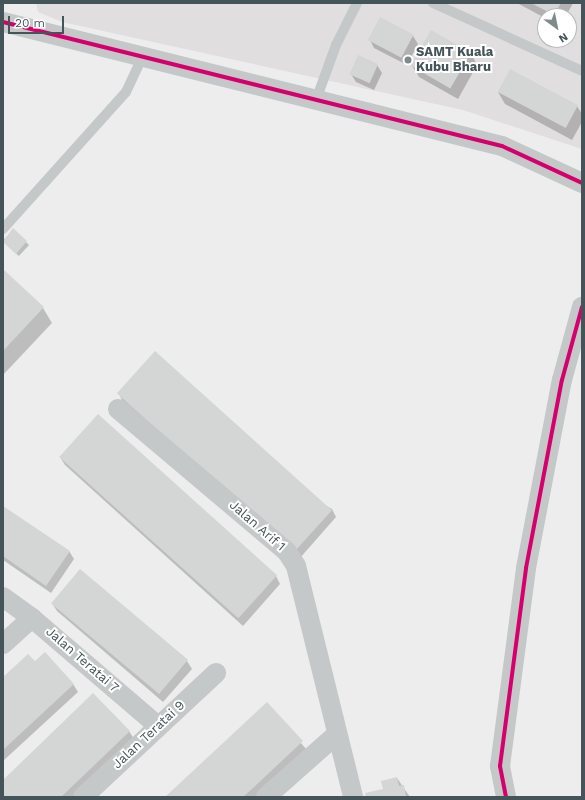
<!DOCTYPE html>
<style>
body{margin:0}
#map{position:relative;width:585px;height:800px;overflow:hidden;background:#eeeded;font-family:"Work Sans",sans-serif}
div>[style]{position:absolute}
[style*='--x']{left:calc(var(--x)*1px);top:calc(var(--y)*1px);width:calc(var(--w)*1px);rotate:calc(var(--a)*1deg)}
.education>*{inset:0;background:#e0dedf}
.shadow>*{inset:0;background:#0003;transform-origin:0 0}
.building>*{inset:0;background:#d4d5d5;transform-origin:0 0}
.lane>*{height:10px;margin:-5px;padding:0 5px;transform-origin:5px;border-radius:5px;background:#c5c8c9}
.street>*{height:20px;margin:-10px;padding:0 10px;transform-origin:10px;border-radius:10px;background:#c5c8c9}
.cycleway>*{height:4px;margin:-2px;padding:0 2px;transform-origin:2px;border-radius:2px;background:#d6006c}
.dots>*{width:11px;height:11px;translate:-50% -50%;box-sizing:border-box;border:2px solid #fff;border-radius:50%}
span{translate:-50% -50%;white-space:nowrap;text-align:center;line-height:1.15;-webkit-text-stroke:4px #fff;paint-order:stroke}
.poi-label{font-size:13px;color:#455459;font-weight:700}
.left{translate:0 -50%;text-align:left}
.street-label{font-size:13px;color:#455459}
.frame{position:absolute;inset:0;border:4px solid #455459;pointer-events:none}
.north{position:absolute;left:537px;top:8px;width:40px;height:40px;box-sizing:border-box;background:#fff;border:1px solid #b5bbbd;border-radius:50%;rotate:147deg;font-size:11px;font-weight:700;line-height:16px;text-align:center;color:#455459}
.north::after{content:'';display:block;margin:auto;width:14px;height:18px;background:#808a8d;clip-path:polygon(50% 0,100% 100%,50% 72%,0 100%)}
.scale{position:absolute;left:8px;top:16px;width:56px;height:18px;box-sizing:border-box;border:2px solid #455459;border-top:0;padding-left:5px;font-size:12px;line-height:14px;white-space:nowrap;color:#455459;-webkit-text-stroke:3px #fff;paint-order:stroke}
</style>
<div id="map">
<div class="education">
<i style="clip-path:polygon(evenodd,36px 3px,582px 3px,582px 149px,463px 110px,62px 22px,38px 12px,36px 3px,545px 16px,569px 16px,569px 40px,545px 40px,545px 16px)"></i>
</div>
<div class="shadow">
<i style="clip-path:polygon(517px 3px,573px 3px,566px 16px,545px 18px)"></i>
<i style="clip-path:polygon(413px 36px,418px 44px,407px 65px,374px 48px,370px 40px)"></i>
<i style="clip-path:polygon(471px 53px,477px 65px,458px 99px,419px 77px,412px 66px)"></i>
<i style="clip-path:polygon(377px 65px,382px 73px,374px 90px,356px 82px,351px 74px)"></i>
<i style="clip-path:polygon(498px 92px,577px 106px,582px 114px,582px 122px,572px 140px,505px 104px)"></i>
<i style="left:13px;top:230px;width:22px;height:15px;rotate:43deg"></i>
<i style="clip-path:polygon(3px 270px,43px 308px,52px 323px,3px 375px)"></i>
<i style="clip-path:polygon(119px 394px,332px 509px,336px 517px,300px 558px,123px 402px)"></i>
<i style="clip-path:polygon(60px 457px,276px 576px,280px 584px,243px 626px,65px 465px)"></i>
<i style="clip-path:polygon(3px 507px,69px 551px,74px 559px,51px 593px,3px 560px)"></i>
<i style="clip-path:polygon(80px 570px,187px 661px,192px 669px,163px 702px,57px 611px,52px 603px)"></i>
<i style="clip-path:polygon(35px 663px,73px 684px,78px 692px,3px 761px,3px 679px)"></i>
<i style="clip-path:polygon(267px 704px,307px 750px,256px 797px,166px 797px)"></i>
<i style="clip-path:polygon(129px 731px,134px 739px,74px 797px,3px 797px,3px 781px)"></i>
<i style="clip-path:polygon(397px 778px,410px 797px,367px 797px,384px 790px)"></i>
</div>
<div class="building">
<i style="clip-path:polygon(531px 3px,561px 3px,554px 15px)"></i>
<i style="left:380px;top:17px;width:38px;height:26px;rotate:28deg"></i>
<i style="left:431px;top:30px;width:46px;height:41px;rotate:30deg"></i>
<i style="left:358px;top:55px;width:22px;height:21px;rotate:24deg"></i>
<i style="left:510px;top:69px;width:77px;height:26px;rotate:28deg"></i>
<i style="clip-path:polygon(13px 228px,27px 241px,16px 254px,3px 242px)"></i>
<i style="clip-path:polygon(3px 269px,44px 307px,3px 351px)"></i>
<i style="left:155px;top:351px;width:238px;height:57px;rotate:42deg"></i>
<i style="left:98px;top:414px;width:241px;height:58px;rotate:42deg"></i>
<i style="clip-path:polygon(3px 506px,70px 551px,46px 586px,3px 556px)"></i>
<i style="left:80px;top:569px;width:141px;height:45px;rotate:40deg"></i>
<i style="clip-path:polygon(45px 652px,74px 684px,3px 750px,3px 677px,28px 654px,35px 661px)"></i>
<i style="clip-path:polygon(93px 693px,130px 731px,61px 797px,3px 797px,3px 780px)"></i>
<i style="clip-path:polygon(267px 702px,303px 741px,253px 788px,243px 797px,165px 797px)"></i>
<i style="clip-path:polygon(397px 777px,399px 786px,404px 785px,406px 797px,366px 797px,365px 793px,383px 789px,381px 781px)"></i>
</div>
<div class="lane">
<i style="--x:433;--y:3;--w:164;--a:24.5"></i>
<i style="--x:316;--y:100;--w:59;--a:-70"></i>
<i style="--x:336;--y:45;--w:47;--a:-63.4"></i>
<i style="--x:3;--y:229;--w:184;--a:-48.1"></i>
<i style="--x:126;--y:92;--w:38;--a:-65"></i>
</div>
<div class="street">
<i style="--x:3;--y:22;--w:514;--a:13.96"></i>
<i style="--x:502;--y:146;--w:88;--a:24.8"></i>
<i style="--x:118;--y:409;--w:221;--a:40.2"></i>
<i style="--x:287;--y:552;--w:17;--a:57"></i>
<i style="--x:296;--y:566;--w:238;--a:76.1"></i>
<i style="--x:3;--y:597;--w:36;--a:36"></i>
<i style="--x:32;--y:618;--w:166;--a:40.6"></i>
<i style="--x:3;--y:644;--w:39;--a:-42"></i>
<i style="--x:83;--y:797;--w:182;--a:-43"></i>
<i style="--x:266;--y:797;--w:95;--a:-41.6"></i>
<i style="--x:506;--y:797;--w:32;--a:-101"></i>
<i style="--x:500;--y:766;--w:200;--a:-82.5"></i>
<i style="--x:526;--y:568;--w:191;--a:-79.2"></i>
<i style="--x:562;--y:380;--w:76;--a:-74.7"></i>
</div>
<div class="cycleway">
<i style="--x:3;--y:22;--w:514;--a:13.96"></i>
<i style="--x:502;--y:146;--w:88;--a:24.8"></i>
<i style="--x:506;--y:797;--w:32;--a:-101"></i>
<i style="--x:500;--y:766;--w:200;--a:-82.5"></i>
<i style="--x:526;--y:568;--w:191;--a:-79.2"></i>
<i style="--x:562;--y:380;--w:76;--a:-74.7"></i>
</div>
<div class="dots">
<i style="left:408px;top:60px;background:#808a8d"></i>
</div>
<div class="poi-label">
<span class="left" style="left:416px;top:60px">SAMT Kuala<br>Kubu Bharu</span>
</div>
<div class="street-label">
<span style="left:257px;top:526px;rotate:41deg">Jalan Arif 1</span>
<span style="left:82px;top:660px;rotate:41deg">Jalan Teratai 7</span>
<span style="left:149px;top:735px;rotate:-43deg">Jalan Teratai 9</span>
</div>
<div class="frame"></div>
<div class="north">N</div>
<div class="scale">20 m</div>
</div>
